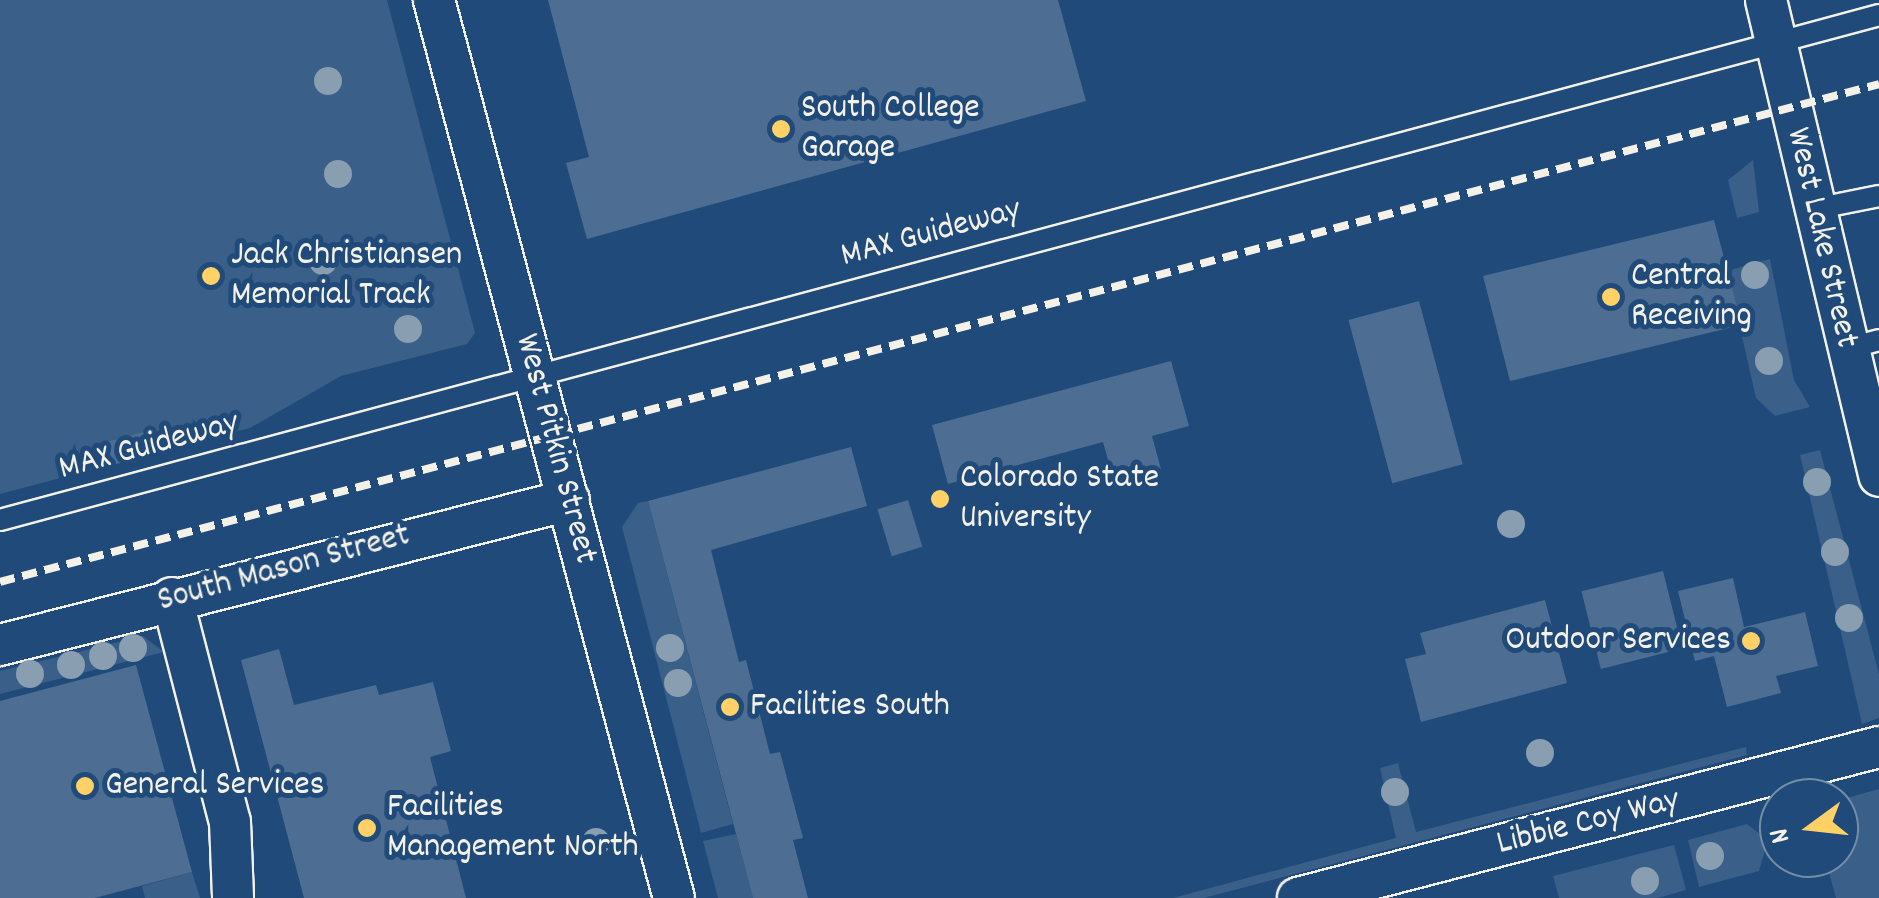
<!DOCTYPE html>
<style>
body{margin:0}
#map{position:relative;width:1879px;height:898px;overflow:hidden;background:#1f4a7a;font-family:Dekko,sans-serif}
div>[style]{position:absolute}
[style*='--x']{left:calc(var(--x)*1px);top:calc(var(--y)*1px);width:calc(var(--w)*1px);rotate:calc(var(--a)*1deg)}
.green>*{inset:0;background:#3a5f88}
.building>*{inset:0;background:#4d6e92;transform-origin:0 0}
.roads{filter:drop-shadow(2px 0 #f4f1e8) drop-shadow(-2px 0 #f4f1e8) drop-shadow(0 2px #f4f1e8) drop-shadow(0 -2px #f4f1e8)}
.lane>*{height:20px;margin:-10px;padding:0 10px;transform-origin:10px;border-radius:10px;background:#1f4a7a}
.street>*{height:40px;margin:-20px;padding:0 20px;transform-origin:20px;border-radius:20px;background:#1f4a7a}
.rail>*{height:8px;margin-top:-4px;transform-origin:0;background:repeating-linear-gradient(90deg,#f4f1e8 0 15px,transparent 0 23px)}
.trees>*{width:28px;height:28px;margin:-14px;border-radius:50%;background:#8a9eb1}
.dots>*{width:28px;height:28px;translate:-50% -50%;box-sizing:border-box;border:5px solid #1f4a7a;border-radius:50%}
span{translate:-50% -50%;white-space:nowrap;text-align:center;line-height:1.15;-webkit-text-stroke:10px #1f4a7a;paint-order:stroke}
.poi-label{font-size:35px;color:#f4f1e8}
.left{translate:0 -50%;text-align:left}
.right{translate:-100% -50%;text-align:right}
.street-label{font-size:35px;color:#f4f1e8}
.north{position:absolute;left:1759px;top:778px;width:100px;height:100px;box-sizing:border-box;background:#1f4a7a;border:2px solid #748da6;border-radius:50%;rotate:255deg;font-size:28px;font-weight:700;line-height:40px;text-align:center;color:#f4f1e8}
.north::after{content:'';display:block;margin:auto;width:35px;height:45px;background:#ffd166;clip-path:polygon(50% 0,100% 100%,50% 72%,0 100%)}
</style>
<div id="map">
<div class="green">
<i style="clip-path:polygon(0 0,387px 0,475px 333px,467px 344px,341px 376px,250px 428px,0 494px)"></i>
<i style="clip-path:polygon(1753px 160px,1759px 212px,1737px 218px,1728px 180px)"></i>
<i style="clip-path:polygon(1770px 259px,1794px 380px,1810px 407px,1775px 416px,1756px 398px,1727px 271px)"></i>
<i style="clip-path:polygon(1820px 450px,1879px 674px,1879px 718px,1862px 724px,1800px 455px)"></i>
<i style="clip-path:polygon(648px 501px,733px 824px,701px 833px,622px 527px,638px 503px)"></i>
<i style="clip-path:polygon(143px 636px,164px 652px,0 694px,0 671px)"></i>
<i style="clip-path:polygon(1746px 747px,1747px 755px,1204px 898px,1173px 898px,1396px 838px,1380px 768px,1398px 763px,1416px 832px)"></i>
<i style="clip-path:polygon(1879px 789px,1879px 898px,1836px 898px,1825px 858px,1839px 858px,1839px 800px)"></i>
<i style="clip-path:polygon(1747px 824px,1768px 840px,1759px 871px,1699px 887px,1688px 840px)"></i>
<i style="clip-path:polygon(736px 834px,753px 898px,718px 898px,703px 841px)"></i>
<i style="clip-path:polygon(1674px 845px,1686px 890px,1658px 898px,1559px 898px,1553px 876px)"></i>
<i style="clip-path:polygon(192px 872px,200px 898px,145px 898px,142px 886px)"></i>
</div>
<div class="building">
<i style="clip-path:polygon(548px 0,1058px 0,1086px 101px,587px 239px,566px 163px,589px 157px)"></i>
<i style="clip-path:polygon(1714px 220px,1740px 318px,1729px 328px,1510px 381px,1483px 276px)"></i>
<i style="left:1419px;top:301px;width:169px;height:73px;rotate:75deg"></i>
<i style="clip-path:polygon(1171px 361px,1189px 426px,1152px 436px,1162px 473px,1115px 485px,1103px 442px,948px 484px,932px 425px)"></i>
<i style="left:147px;top:431px;width:24px;height:46px;rotate:75deg"></i>
<i style="clip-path:polygon(851px 447px,867px 506px,711px 550px,739px 662px,746px 660px,770px 754px,780px 752px,803px 838px,793px 840px,808px 898px,753px 898px,648px 501px)"></i>
<i style="left:908px;top:500px;width:49px;height:32px;rotate:73deg"></i>
<i style="left:1663px;top:571px;width:80px;height:84px;rotate:76deg"></i>
<i style="clip-path:polygon(1733px 578px,1744px 627px,1805px 612px,1818px 666px,1776px 676px,1781px 693px,1727px 707px,1714px 656px,1695px 661px,1678px 591px)"></i>
<i style="clip-path:polygon(1545px 600px,1567px 683px,1421px 722px,1405px 659px,1426px 654px,1420px 633px)"></i>
<i style="clip-path:polygon(279px 649px,294px 705px,376px 685px,379px 695px,433px 682px,451px 751px,430px 757px,466px 898px,304px 898px,241px 660px)"></i>
<i style="clip-path:polygon(136px 665px,192px 872px,95px 898px,0 898px,0 701px)"></i>
</div>
<div class="roads">
<div class="lane">
<i style="--x:1814;--y:209;--w:66;--a:-11.3"></i>
<i style="--x:1846;--y:349;--w:34;--a:-15"></i>
<i style="--x:0;--y:520;--w:1946;--a:-15.04"></i>
</div>
<div class="street">
<i style="--x:434;--y:0;--w:930;--a:75.04"></i>
<i style="--x:1766;--y:0;--w:489;--a:76.6"></i>
<i style="--x:172;--y:598;--w:231;--a:75.5"></i>
<i style="--x:230;--y:822;--w:76;--a:87.7"></i>
<i style="--x:0;--y:645;--w:587;--a:-14.3"></i>
<i style="--x:1298;--y:898;--w:600;--a:-14.57"></i>
</div>
</div>
<div class="rail">
<i style="--x:0;--y:582;--w:1944;--a:-14.84"></i>
</div>
<div class="trees">
<i style="left:328px;top:81px"></i>
<i style="left:338px;top:174px"></i>
<i style="left:323px;top:261px"></i>
<i style="left:1755px;top:275px"></i>
<i style="left:408px;top:329px"></i>
<i style="left:1769px;top:361px"></i>
<i style="left:1817px;top:482px"></i>
<i style="left:1511px;top:524px"></i>
<i style="left:1835px;top:552px"></i>
<i style="left:1849px;top:618px"></i>
<i style="left:133px;top:648px"></i>
<i style="left:670px;top:648px"></i>
<i style="left:103px;top:656px"></i>
<i style="left:71px;top:665px"></i>
<i style="left:30px;top:674px"></i>
<i style="left:678px;top:683px"></i>
<i style="left:1540px;top:753px"></i>
<i style="left:1395px;top:792px"></i>
<i style="left:596px;top:842px"></i>
<i style="left:1710px;top:856px"></i>
<i style="left:1645px;top:881px"></i>
</div>
<div class="dots">
<i style="left:781px;top:129px;background:#ffd166"></i>
<i style="left:211px;top:276px;background:#ffd166"></i>
<i style="left:1611px;top:297px;background:#ffd166"></i>
<i style="left:940px;top:499px;background:#ffd166"></i>
<i style="left:1751px;top:641px;background:#ffd166"></i>
<i style="left:730px;top:707px;background:#ffd166"></i>
<i style="left:85px;top:786px;background:#ffd166"></i>
<i style="left:367px;top:828px;background:#ffd166"></i>
</div>
<div class="poi-label">
<span class="left" style="left:801px;top:129px">South College<br>Garage</span>
<span class="left" style="left:231px;top:276px">Jack Christiansen<br>Memorial Track</span>
<span class="left" style="left:1631px;top:297px">Central<br>Receiving</span>
<span class="left" style="left:960px;top:499px">Colorado State<br>University</span>
<span class="right" style="left:1731px;top:641px">Outdoor Services</span>
<span class="left" style="left:750px;top:707px">Facilities South</span>
<span class="left" style="left:105px;top:786px">General Services</span>
<span class="left" style="left:387px;top:828px">Facilities<br>Management North</span>
</div>
<div class="street-label">
<span style="left:931px;top:234px;rotate:-15deg">MAX Guideway</span>
<span style="left:1821px;top:238px;rotate:77deg">West Lake Street</span>
<span style="left:149px;top:447px;rotate:-15deg">MAX Guideway</span>
<span style="left:555px;top:449px;rotate:75deg">West Pitkin Street</span>
<span style="left:284px;top:569px;rotate:-15deg">South Mason Street</span>
<span style="left:1588px;top:823px;rotate:-14deg">Libbie Coy Way</span>
</div>
<div class="north">N</div>
</div>
